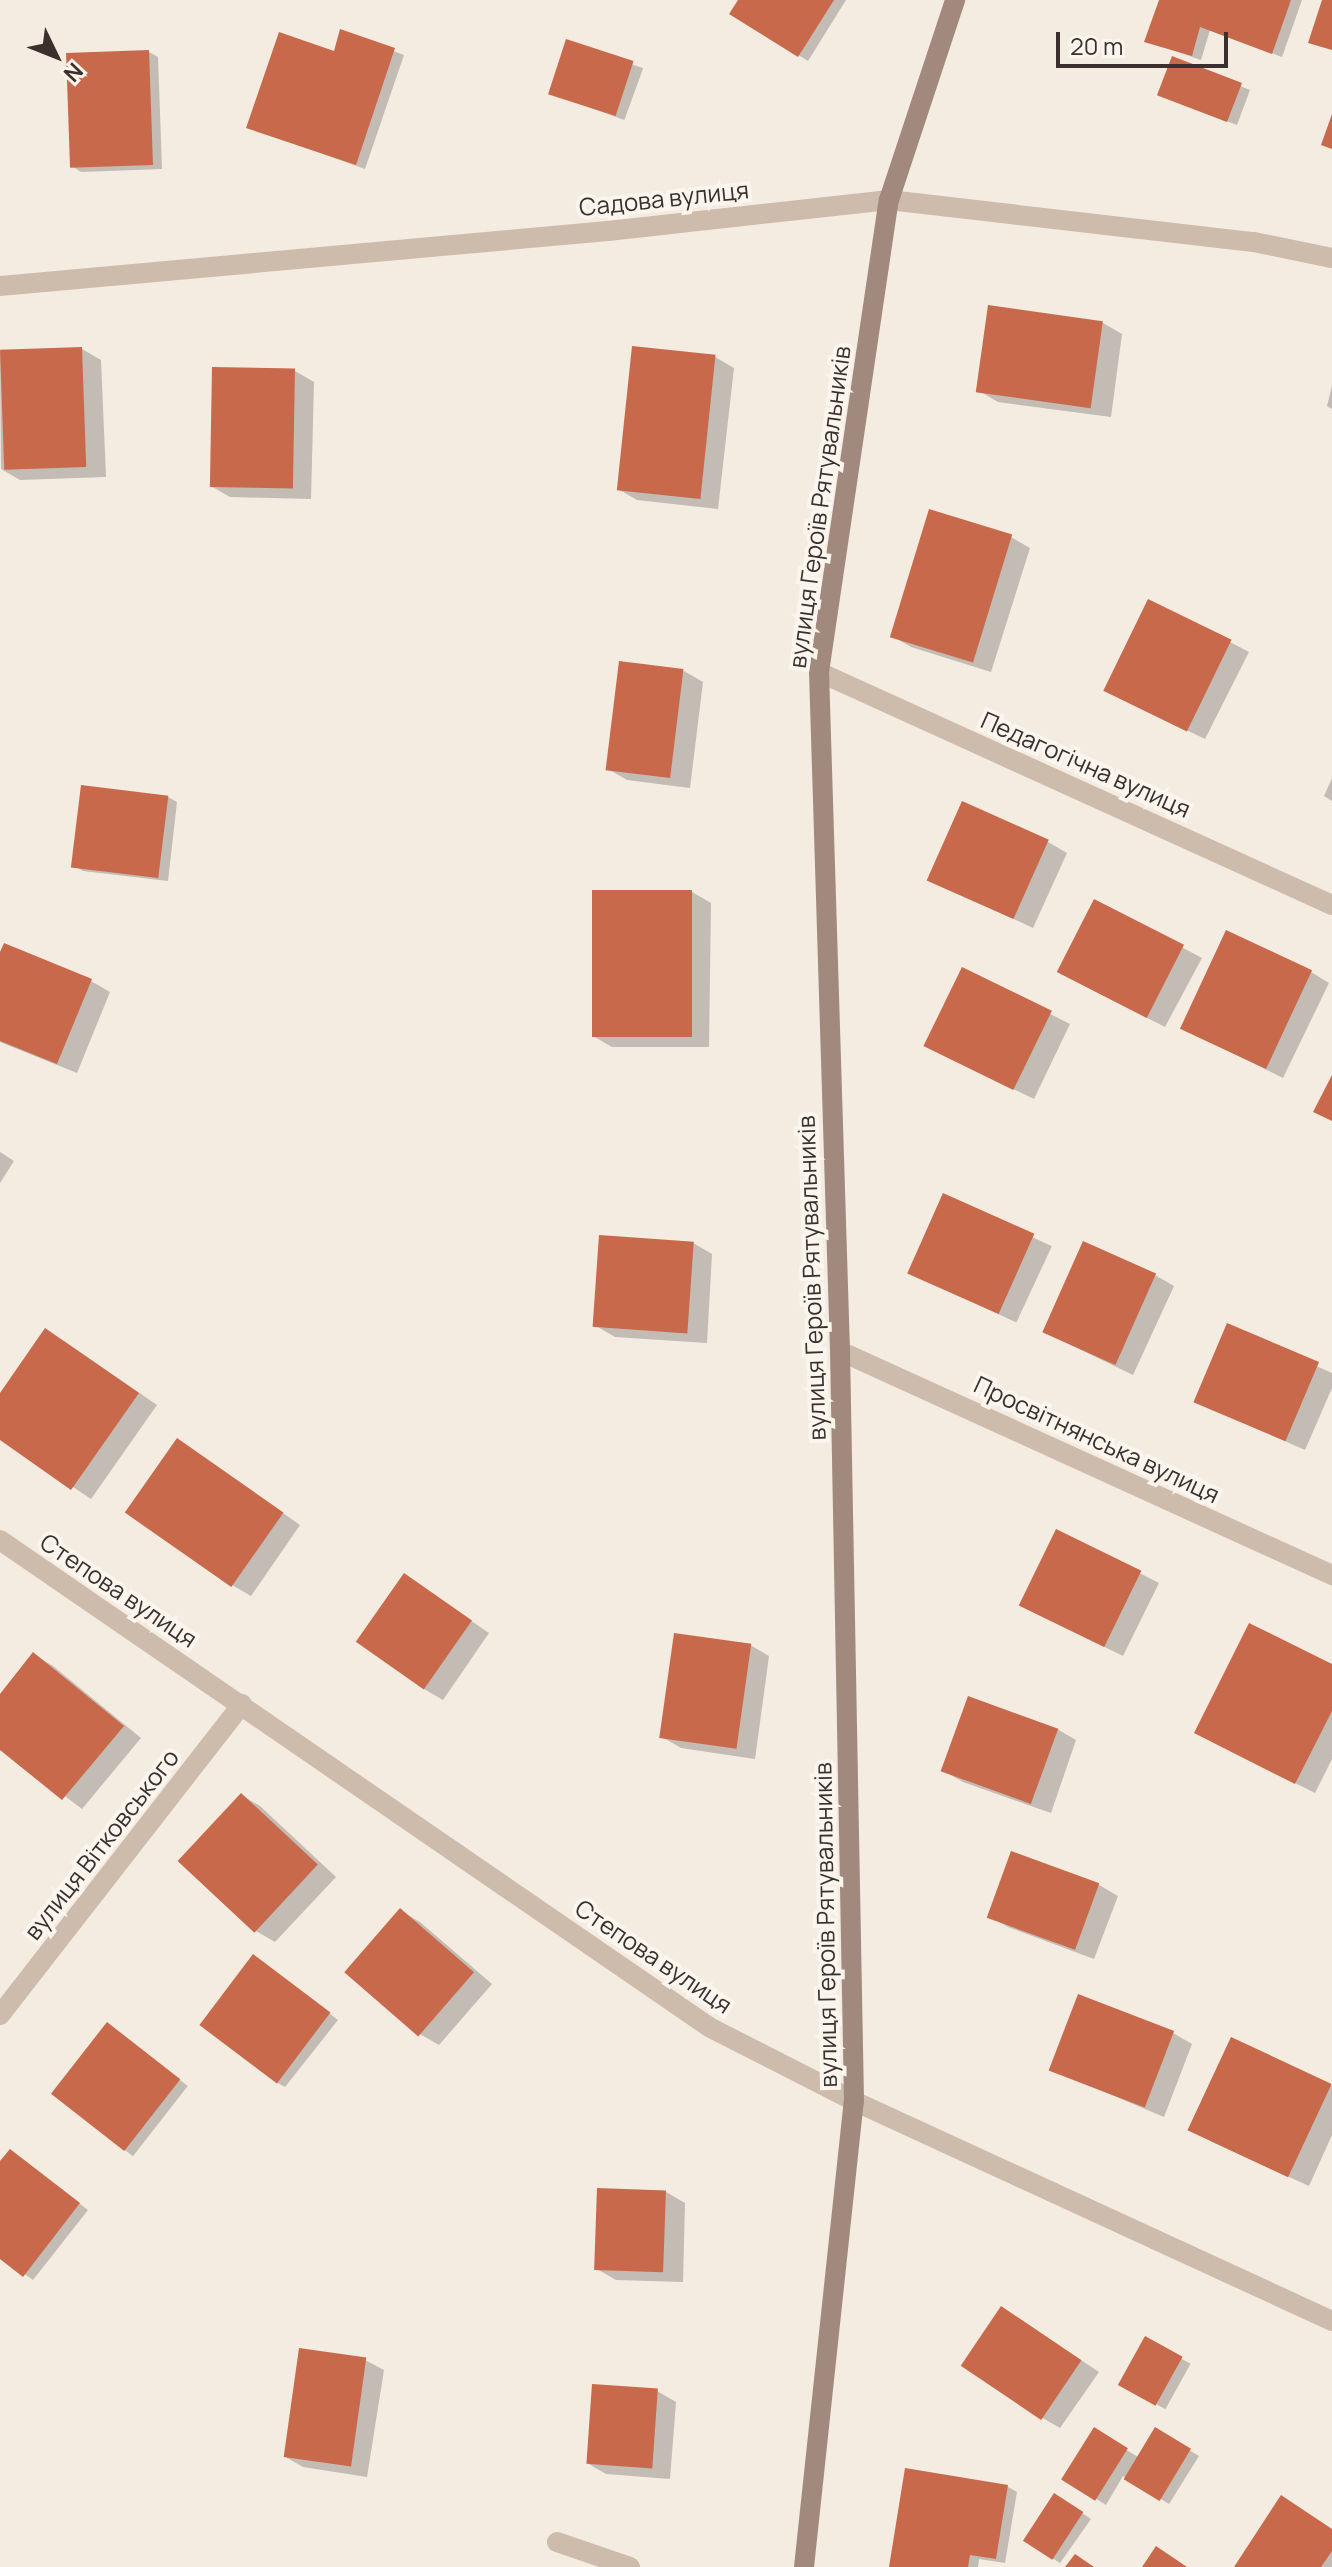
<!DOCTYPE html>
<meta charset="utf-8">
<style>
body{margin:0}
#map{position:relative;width:1332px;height:2567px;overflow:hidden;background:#f4ebe1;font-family:Manrope,sans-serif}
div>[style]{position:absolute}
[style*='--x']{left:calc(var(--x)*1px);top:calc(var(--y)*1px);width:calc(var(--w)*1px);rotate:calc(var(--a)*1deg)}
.shadow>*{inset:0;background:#0003;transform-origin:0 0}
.building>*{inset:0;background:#c8694b;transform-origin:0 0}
.lane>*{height:20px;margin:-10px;padding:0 10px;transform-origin:10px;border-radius:10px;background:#cdbbac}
.street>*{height:20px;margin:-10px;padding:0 10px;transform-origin:10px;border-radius:10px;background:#cdbbac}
.secondary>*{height:20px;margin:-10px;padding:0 10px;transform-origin:10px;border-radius:10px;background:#a18a7d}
span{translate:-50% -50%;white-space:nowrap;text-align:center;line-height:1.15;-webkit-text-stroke:8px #fbf5ee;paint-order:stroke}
.street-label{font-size:24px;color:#3b302b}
.north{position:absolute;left:16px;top:16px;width:80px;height:80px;-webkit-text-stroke:6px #fbf5ee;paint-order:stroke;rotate:133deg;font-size:22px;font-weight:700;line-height:32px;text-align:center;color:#3b302b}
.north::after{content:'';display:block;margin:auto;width:28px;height:36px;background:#3b302b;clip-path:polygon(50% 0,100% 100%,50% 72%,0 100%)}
.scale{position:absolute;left:1056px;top:32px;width:172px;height:36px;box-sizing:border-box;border:4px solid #3b302b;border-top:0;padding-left:10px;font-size:24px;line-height:28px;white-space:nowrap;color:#3b302b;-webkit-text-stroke:6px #fbf5ee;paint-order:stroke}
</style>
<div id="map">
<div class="shadow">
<i style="clip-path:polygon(741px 0,846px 0,808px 61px,732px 14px)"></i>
<i style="clip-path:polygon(1161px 0,1302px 0,1282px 57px,1210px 30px,1201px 60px,1146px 41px)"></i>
<i style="clip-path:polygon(342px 32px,404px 55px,365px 169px,248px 127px,335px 53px)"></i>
<i style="left:568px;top:41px;width:80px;height:55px;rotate:20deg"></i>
<i style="clip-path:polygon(149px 52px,158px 57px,162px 169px,81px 172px,72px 166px)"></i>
<i style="clip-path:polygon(1173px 59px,1250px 90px,1237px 125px,1168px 99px)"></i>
<i style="clip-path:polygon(1103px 323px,1122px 334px,1111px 417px,998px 402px,979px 391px)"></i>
<i style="clip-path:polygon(82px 349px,101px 360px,106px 477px,20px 480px,1px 469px,0 352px)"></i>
<i style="clip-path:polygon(715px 357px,734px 368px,718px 509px,637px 500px,618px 489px)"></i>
<i style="clip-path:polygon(295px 371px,314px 382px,311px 499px,230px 497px,211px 486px)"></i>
<i style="clip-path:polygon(1332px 386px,1332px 409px,1327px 406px)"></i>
<i style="clip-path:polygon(930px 512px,1011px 537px,1030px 548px,991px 672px,911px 647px,892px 636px)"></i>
<i style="clip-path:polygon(1230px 642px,1249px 652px,1205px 739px,1124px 700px)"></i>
<i style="clip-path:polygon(684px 671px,703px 682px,690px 788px,627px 780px,608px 769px)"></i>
<i style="clip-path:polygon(1332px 778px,1332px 801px,1324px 796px)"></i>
<i style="clip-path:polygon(168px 797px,177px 802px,168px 881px,83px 871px,73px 865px)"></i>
<i style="clip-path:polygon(1048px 842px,1067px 853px,1033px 928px,930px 880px)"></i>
<i style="clip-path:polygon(692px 892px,711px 903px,709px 1047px,612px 1047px,593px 1036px)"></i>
<i style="clip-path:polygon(1095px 901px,1202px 958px,1165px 1027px,1077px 982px)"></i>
<i style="clip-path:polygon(0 957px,91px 981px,110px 992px,77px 1073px,0 1042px)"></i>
<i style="clip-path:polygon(963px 970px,1070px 1024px,1034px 1099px,945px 1056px)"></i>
<i style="clip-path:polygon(1311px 972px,1329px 983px,1283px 1078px,1182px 1028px)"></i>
<i style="clip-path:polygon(0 1152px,14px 1161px,0 1183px)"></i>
<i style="left:944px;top:1196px;width:119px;height:84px;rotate:25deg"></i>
<i style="clip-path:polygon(693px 1243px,712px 1254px,707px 1343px,615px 1337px,596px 1326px)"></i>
<i style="clip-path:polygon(1155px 1275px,1174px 1286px,1133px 1375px,1044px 1332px)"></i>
<i style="clip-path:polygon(1228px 1326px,1332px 1373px,1332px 1388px,1305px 1450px,1195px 1401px)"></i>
<i style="clip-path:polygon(64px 1341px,157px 1405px,91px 1499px,0 1438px,0 1396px)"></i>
<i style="clip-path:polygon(196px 1452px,300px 1525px,251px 1596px,232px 1585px)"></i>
<i style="clip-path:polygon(1057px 1531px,1159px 1583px,1123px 1656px,1039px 1615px)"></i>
<i style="clip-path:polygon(404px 1575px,489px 1633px,443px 1700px,424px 1689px)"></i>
<i style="clip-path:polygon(750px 1645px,769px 1656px,755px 1759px,681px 1748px,662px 1737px)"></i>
<i style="clip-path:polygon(34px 1655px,53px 1666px,141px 1738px,82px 1809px,0 1747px,0 1697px)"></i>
<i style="clip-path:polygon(1332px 1667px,1332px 1759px,1315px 1793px,1215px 1743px)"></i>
<i style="clip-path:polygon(1057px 1729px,1076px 1740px,1051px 1813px,963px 1782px,944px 1771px)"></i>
<i style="clip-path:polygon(241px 1795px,260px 1806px,336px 1877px,275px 1942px,256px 1931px)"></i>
<i style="clip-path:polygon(1013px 1853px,1099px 1885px,1118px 1896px,1094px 1959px,1008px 1927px,989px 1916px)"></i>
<i style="clip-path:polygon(401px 1911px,420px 1922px,492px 1984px,439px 2045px,420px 2034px)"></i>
<i style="clip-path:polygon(263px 1962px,338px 2020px,285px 2087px,276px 2082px)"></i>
<i style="left:116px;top:2030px;width:91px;height:89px;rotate:38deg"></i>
<i style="clip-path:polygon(1173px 2033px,1192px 2044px,1164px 2117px,1050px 2069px)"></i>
<i style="clip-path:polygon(1232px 2040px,1332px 2086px,1332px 2135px,1309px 2186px,1210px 2141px)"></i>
<i style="clip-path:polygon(19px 2157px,88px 2210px,33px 2280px,0 2256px,0 2164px)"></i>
<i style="clip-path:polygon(666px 2192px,685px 2203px,683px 2282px,616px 2280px,597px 2269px)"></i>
<i style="clip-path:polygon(1021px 2320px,1099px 2372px,1060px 2428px,1041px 2417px)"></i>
<i style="left:1146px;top:2339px;width:51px;height:52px;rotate:29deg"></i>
<i style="clip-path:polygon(365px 2360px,384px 2370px,367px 2477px,303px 2467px,284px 2456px)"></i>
<i style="clip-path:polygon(657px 2391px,676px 2402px,670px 2479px,606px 2474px,587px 2463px)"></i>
<i style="clip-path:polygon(1094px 2430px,1138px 2457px,1155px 2430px,1199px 2456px,1169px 2504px,1123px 2476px,1106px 2505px,1065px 2479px)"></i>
<i style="clip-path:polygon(906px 2471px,1008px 2487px,1017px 2492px,1005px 2563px,979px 2559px,978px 2567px,891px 2567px)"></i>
<i style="clip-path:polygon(1064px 2501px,1091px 2519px,1060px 2563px,1024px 2540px)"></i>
<i style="clip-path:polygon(1332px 2530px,1332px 2567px,1238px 2567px)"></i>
</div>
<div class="building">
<i style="clip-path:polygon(738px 0,834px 0,798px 57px,729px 14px)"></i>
<i style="clip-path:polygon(1159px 0,1291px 0,1272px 54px,1200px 27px,1192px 56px,1144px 42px)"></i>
<i style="clip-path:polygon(1322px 0,1332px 0,1332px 50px,1308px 43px)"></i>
<i style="clip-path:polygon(340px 29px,395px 48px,356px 165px,246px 128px,279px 32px,334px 51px)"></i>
<i style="left:566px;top:39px;width:71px;height:58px;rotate:18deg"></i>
<i style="left:149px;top:50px;width:115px;height:83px;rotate:88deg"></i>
<i style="left:1172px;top:56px;width:75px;height:42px;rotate:21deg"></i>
<i style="clip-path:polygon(1332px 114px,1332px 149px,1321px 145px)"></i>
<i style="left:988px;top:305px;width:116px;height:88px;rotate:8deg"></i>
<i style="left:632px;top:346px;width:84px;height:145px;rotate:6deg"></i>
<i style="left:82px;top:347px;width:120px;height:82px;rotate:88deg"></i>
<i style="left:212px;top:367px;width:83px;height:120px;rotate:1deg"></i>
<i style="left:929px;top:509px;width:87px;height:134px;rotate:17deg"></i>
<i style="left:1148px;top:599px;width:93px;height:102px;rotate:26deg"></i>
<i style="left:619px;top:661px;width:65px;height:110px;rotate:7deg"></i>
<i style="left:81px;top:785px;width:88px;height:83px;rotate:7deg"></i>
<i style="left:962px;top:801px;width:95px;height:87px;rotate:24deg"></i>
<i style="left:592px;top:890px;width:100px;height:147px"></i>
<i style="left:1094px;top:899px;width:101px;height:82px;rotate:27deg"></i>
<i style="left:1226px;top:930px;width:95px;height:109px;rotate:25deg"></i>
<i style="clip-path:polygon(4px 943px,92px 979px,57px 1064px,0 1041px,0 952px)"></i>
<i style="left:962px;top:967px;width:100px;height:88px;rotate:26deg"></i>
<i style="clip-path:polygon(1332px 1075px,1332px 1121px,1313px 1112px)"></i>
<i style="left:943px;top:1193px;width:100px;height:88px;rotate:24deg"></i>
<i style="left:599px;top:1235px;width:95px;height:92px;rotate:4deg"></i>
<i style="left:1083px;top:1241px;width:80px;height:100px;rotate:24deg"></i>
<i style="left:1227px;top:1323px;width:100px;height:86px;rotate:23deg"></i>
<i style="clip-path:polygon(45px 1328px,139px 1393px,71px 1490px,0 1440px,0 1393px)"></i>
<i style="left:177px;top:1438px;width:130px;height:91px;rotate:35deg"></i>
<i style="left:1056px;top:1529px;width:95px;height:85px;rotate:26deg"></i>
<i style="left:404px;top:1573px;width:83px;height:84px;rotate:35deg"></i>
<i style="clip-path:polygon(1249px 1623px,1332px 1664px,1332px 1711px,1295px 1784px,1194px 1733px)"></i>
<i style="left:674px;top:1633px;width:78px;height:106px;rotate:8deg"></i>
<i style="clip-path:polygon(33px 1652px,124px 1726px,62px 1800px,0 1750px,0 1694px)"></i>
<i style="left:968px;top:1696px;width:96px;height:80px;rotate:20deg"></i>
<i style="left:241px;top:1793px;width:105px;height:93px;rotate:43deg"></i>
<i style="left:1011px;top:1851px;width:94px;height:71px;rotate:20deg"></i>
<i style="left:400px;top:1908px;width:98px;height:85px;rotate:41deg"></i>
<i style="left:253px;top:1954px;width:97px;height:89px;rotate:37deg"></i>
<i style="left:1078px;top:1994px;width:103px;height:82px;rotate:21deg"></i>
<i style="left:107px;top:2022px;width:93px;height:91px;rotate:38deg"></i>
<i style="left:1231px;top:2037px;width:111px;height:103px;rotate:25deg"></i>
<i style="clip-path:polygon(10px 2149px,80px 2203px,23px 2277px,0 2259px,0 2161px)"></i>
<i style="left:597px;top:2188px;width:69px;height:82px;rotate:2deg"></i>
<i style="left:1001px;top:2306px;width:97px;height:72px;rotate:34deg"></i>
<i style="left:1145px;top:2336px;width:43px;height:56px;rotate:29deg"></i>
<i style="left:299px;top:2348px;width:68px;height:110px;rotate:8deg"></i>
<i style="left:592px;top:2384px;width:66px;height:80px;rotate:4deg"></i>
<i style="left:1094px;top:2427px;width:40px;height:62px;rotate:32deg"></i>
<i style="left:1155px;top:2427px;width:42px;height:61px;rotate:31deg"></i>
<i style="clip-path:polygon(905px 2468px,1008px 2485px,996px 2559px,970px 2555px,968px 2567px,889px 2567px)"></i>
<i style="left:1054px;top:2493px;width:35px;height:57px;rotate:33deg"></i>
<i style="clip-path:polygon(1281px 2495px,1332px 2529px,1332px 2551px,1321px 2567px,1234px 2567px)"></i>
<i style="clip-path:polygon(1156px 2546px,1187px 2567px,1142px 2567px)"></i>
<i style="clip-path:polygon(1075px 2554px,1094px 2567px,1065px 2567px)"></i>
</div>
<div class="lane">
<i style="--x:557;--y:2542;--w:77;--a:18.9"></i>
</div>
<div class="street">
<i style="--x:0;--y:286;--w:610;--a:-5.17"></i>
<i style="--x:608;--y:231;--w:283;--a:-6.3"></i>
<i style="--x:889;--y:200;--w:367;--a:6.6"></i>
<i style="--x:1254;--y:242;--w:80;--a:11.6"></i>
<i style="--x:819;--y:672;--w:563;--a:24.43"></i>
<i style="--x:840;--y:1351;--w:541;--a:24.48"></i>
<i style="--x:0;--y:1540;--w:860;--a:34.48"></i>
<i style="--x:709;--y:2027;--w:163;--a:27"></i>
<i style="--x:854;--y:2101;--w:526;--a:24.71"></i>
<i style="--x:0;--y:2015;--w:394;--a:-52.1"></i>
</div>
<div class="secondary">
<i style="--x:804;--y:2567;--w:469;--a:-83.9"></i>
<i style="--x:854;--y:2101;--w:750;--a:-91.07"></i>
<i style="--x:840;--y:1351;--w:679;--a:-91.77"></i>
<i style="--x:819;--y:672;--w:477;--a:-81.6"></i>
<i style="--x:889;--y:200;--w:211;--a:-71.7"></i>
</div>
<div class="street-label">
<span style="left:664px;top:198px;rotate:-6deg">Садова вулиця</span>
<span style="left:819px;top:507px;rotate:-82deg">вулиця Героїв Рятувальників</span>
<span style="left:1086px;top:764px;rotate:24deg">Педагогічна вулиця</span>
<span style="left:811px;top:1278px;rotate:-92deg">вулиця Героїв Рятувальників</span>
<span style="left:1097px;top:1439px;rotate:25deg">Просвітнянська вулиця</span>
<span style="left:119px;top:1590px;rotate:34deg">Степова вулиця</span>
<span style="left:101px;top:1844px;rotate:-52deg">вулиця Вітковського</span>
<span style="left:825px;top:1925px;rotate:-91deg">вулиця Героїв Рятувальників</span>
<span style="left:654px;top:1956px;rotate:34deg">Степова вулиця</span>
</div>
<div class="north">N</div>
<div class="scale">20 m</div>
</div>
